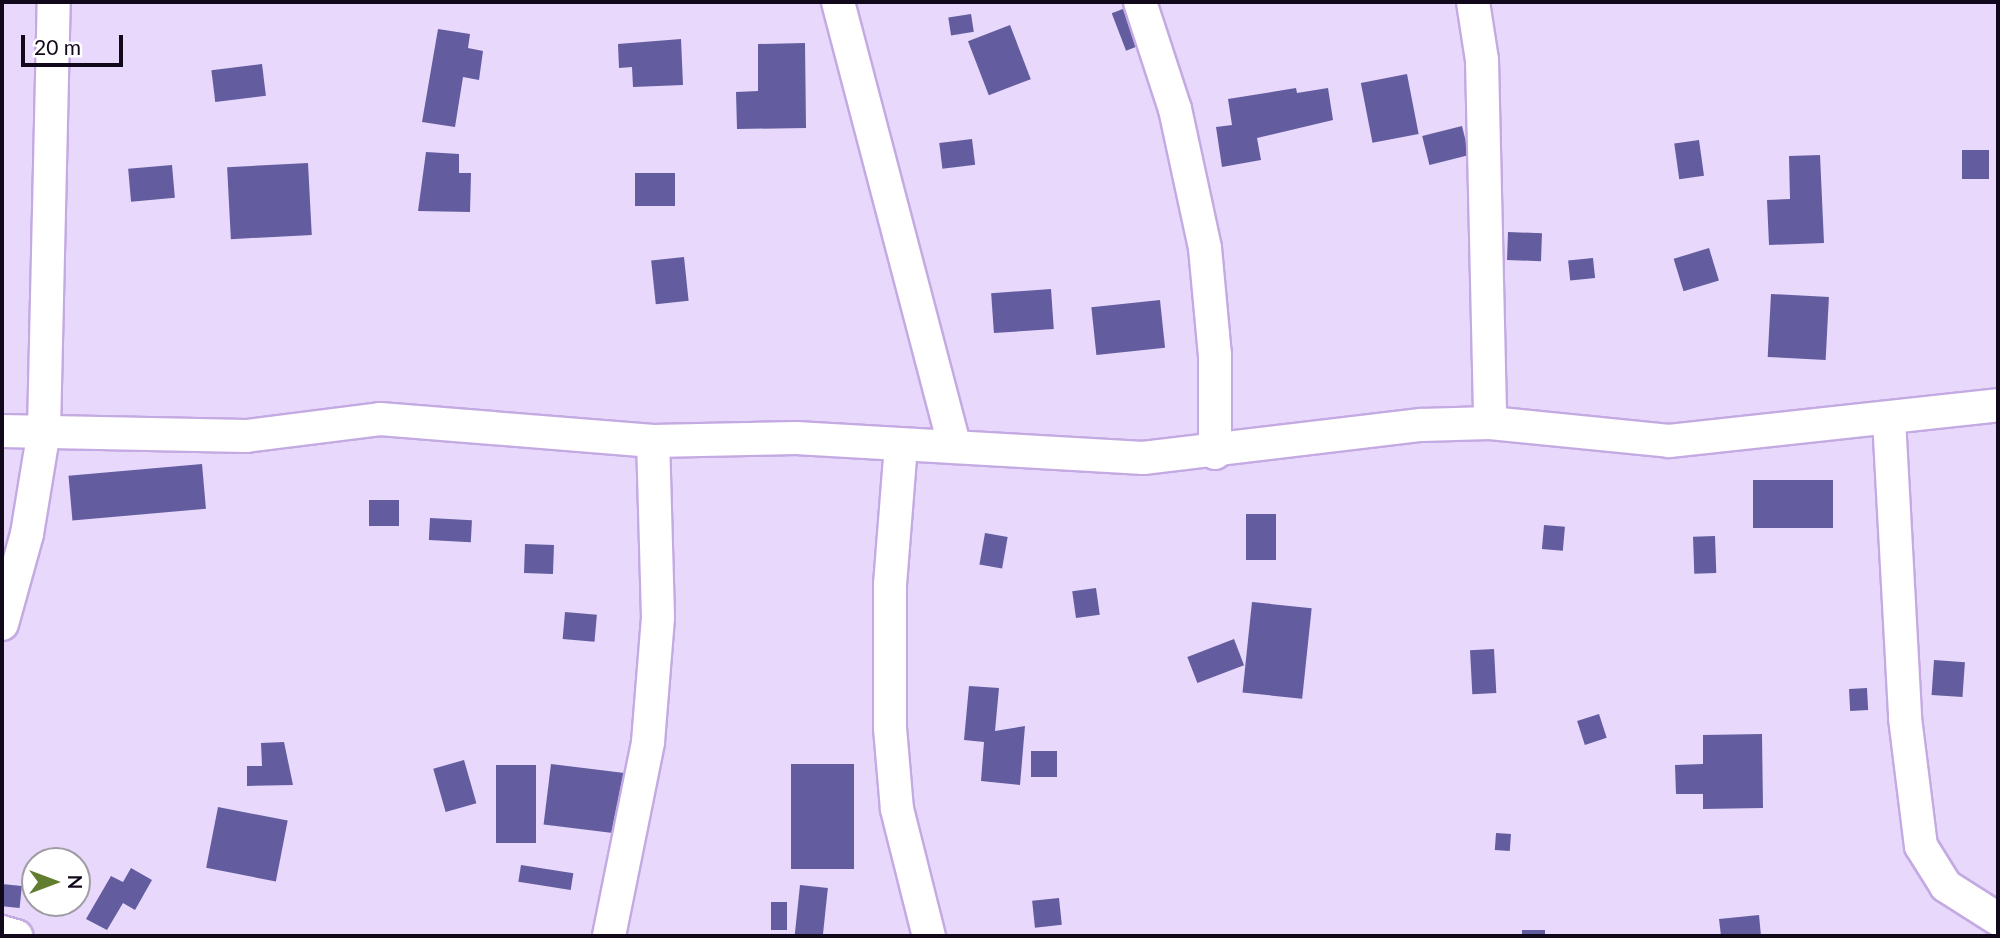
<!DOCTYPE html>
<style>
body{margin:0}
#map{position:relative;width:2000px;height:938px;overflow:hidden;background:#e8d8fb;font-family:Lato,sans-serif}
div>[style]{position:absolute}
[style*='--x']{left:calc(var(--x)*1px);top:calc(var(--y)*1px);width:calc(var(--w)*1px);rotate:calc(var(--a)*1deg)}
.building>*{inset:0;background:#635d9f;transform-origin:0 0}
.roads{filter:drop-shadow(2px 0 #c4aae2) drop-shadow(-2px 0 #c4aae2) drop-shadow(0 2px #c4aae2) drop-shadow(0 -2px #c4aae2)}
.minor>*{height:32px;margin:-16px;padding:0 16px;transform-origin:16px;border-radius:16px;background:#fff}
span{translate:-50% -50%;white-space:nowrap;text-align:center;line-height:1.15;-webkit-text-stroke:6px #fff;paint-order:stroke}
.frame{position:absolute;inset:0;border:4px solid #12081b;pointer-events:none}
.north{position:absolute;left:21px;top:847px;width:70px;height:70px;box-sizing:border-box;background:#fff;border:2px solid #a09ca4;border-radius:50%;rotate:90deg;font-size:19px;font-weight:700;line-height:28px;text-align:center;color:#12081b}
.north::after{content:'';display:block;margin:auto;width:24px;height:32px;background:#627d30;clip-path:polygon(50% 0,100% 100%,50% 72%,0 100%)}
.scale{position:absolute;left:21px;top:35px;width:102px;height:32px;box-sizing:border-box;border:4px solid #12081b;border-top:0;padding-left:9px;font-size:21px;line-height:24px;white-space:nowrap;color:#12081b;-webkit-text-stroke:5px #fff;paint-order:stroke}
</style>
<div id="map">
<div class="building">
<i style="left:1136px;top:4px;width:40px;height:26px;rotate:69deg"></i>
<i style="left:971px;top:14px;width:18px;height:23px;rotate:81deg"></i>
<i style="left:1010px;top:25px;width:58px;height:45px;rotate:69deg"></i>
<i style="clip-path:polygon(438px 29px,470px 34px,468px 48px,483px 51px,479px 80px,463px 77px,455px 127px,422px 122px)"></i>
<i style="clip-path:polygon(681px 39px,683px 85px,633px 87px,632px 67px,619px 68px,618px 44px)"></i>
<i style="clip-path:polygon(805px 43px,806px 128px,737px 129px,736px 92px,758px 91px,758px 44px)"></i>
<i style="left:262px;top:64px;width:32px;height:51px;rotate:83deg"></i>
<i style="left:1407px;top:74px;width:61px;height:47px;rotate:79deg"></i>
<i style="clip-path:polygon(1296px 88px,1297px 93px,1328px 88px,1333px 120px,1257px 138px,1261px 160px,1222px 167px,1216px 127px,1232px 125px,1228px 99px)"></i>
<i style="left:1462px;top:126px;width:30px;height:41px;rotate:76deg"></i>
<i style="left:972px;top:139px;width:26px;height:33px;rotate:83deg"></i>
<i style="left:1699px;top:140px;width:36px;height:25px;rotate:82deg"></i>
<i style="left:1962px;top:150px;width:27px;height:29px"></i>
<i style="clip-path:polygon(426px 152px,459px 154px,459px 173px,471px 173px,470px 212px,418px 211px)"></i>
<i style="clip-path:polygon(1820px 155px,1824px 243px,1769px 245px,1767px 200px,1790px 199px,1789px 156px)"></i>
<i style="left:308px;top:163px;width:72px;height:81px;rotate:87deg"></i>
<i style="left:172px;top:165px;width:33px;height:44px;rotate:85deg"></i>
<i style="left:635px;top:173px;width:40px;height:33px"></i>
<i style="left:1508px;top:232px;width:34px;height:28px;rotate:2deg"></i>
<i style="left:1709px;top:248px;width:34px;height:37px;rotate:73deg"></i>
<i style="left:684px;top:257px;width:44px;height:33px;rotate:84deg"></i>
<i style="left:1593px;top:258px;width:20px;height:25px;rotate:84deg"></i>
<i style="left:1051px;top:289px;width:40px;height:60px;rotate:86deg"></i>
<i style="left:1771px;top:294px;width:58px;height:63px;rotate:3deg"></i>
<i style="left:1160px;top:300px;width:48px;height:69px;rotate:84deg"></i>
<i style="left:202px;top:464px;width:45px;height:134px;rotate:85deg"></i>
<i style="left:1753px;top:480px;width:80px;height:48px"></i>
<i style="left:369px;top:500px;width:30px;height:26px"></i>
<i style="left:1246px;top:514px;width:30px;height:46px"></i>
<i style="left:430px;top:518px;width:42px;height:22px;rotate:3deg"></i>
<i style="left:1544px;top:525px;width:21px;height:24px;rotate:5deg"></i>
<i style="left:985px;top:533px;width:23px;height:32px;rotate:10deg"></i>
<i style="left:1715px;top:536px;width:37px;height:22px;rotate:88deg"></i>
<i style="left:525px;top:544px;width:29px;height:29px;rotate:2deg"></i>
<i style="left:1096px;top:588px;width:27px;height:24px;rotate:82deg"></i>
<i style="left:1252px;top:602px;width:60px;height:91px;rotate:6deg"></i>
<i style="left:565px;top:612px;width:32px;height:27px;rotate:5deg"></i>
<i style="left:1234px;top:639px;width:28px;height:50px;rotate:69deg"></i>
<i style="left:1494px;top:649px;width:44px;height:24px;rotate:87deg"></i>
<i style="left:1934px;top:660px;width:31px;height:35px;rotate:4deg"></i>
<i style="clip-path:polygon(969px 686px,999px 688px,995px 731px,1025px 726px,1020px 785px,981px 781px,984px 742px,964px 740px)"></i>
<i style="left:1867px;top:688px;width:22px;height:18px;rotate:87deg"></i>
<i style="left:1599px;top:714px;width:25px;height:23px;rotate:72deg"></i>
<i style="clip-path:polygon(1762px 734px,1763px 808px,1703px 809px,1703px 794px,1676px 794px,1675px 765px,1703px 764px,1703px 735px)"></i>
<i style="clip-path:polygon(284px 742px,293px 785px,247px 786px,247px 766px,262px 766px,261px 743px)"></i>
<i style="left:1031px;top:751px;width:26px;height:26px"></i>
<i style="left:464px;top:760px;width:45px;height:32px;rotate:74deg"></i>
<i style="left:551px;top:764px;width:76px;height:61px;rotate:7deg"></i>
<i style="left:791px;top:764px;width:63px;height:105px"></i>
<i style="left:496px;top:765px;width:40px;height:78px"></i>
<i style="left:218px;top:807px;width:71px;height:62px;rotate:11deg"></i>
<i style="left:1496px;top:833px;width:15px;height:17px;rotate:4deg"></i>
<i style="left:521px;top:865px;width:53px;height:17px;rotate:9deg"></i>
<i style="clip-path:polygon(131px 868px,152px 880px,135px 910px,123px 903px,107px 930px,86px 919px,111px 876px,123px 882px)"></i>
<i style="left:2px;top:884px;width:20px;height:22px;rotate:6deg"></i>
<i style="left:800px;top:885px;width:28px;height:51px;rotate:6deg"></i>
<i style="left:1059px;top:898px;width:27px;height:27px;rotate:84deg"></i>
<i style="left:771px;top:902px;width:16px;height:28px"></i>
<i style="clip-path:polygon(1759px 915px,1761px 936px,1721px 936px,1719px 919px)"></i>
<i style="left:1522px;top:930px;width:23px;height:6px"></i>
</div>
<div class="roads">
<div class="minor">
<i style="--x:838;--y:2;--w:460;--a:75.3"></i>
<i style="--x:1140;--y:2;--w:113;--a:71.9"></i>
<i style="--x:1175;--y:109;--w:142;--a:77.8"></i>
<i style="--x:1205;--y:248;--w:107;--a:84.7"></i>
<i style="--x:1215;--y:355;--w:98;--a:90"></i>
<i style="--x:1473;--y:2;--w:59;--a:81.2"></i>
<i style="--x:1482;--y:60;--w:363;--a:88.7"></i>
<i style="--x:1889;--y:419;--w:299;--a:86.9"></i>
<i style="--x:1905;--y:718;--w:129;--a:82.9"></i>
<i style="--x:1921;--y:846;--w:47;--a:58"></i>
<i style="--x:1946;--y:886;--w:62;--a:32.4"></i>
<i style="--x:2;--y:431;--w:244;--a:1.2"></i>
<i style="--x:246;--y:436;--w:135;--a:-7.2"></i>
<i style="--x:380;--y:419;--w:274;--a:4.6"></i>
<i style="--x:653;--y:441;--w:143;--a:-1.2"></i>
<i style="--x:796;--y:438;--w:348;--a:3.3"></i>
<i style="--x:1143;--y:458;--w:280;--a:-6.8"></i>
<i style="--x:1421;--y:425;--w:69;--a:-1.7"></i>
<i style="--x:1490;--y:423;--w:180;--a:5.7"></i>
<i style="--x:1669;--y:441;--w:331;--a:-6.2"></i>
<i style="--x:901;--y:445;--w:139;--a:94.5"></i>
<i style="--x:890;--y:584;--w:144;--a:90"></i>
<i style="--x:890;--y:728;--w:81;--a:85.1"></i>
<i style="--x:897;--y:809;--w:131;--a:75.9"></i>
<i style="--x:2;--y:624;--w:93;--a:-74.5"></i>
<i style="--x:27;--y:534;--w:105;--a:-80.7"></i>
<i style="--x:44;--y:430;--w:428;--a:-88.7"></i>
<i style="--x:2;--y:932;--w:15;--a:16"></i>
<i style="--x:609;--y:936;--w:198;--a:-78.6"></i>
<i style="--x:648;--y:742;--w:125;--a:-85.4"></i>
<i style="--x:658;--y:617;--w:176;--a:-91.6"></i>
</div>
</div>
<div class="frame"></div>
<div class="north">N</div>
<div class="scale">20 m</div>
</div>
